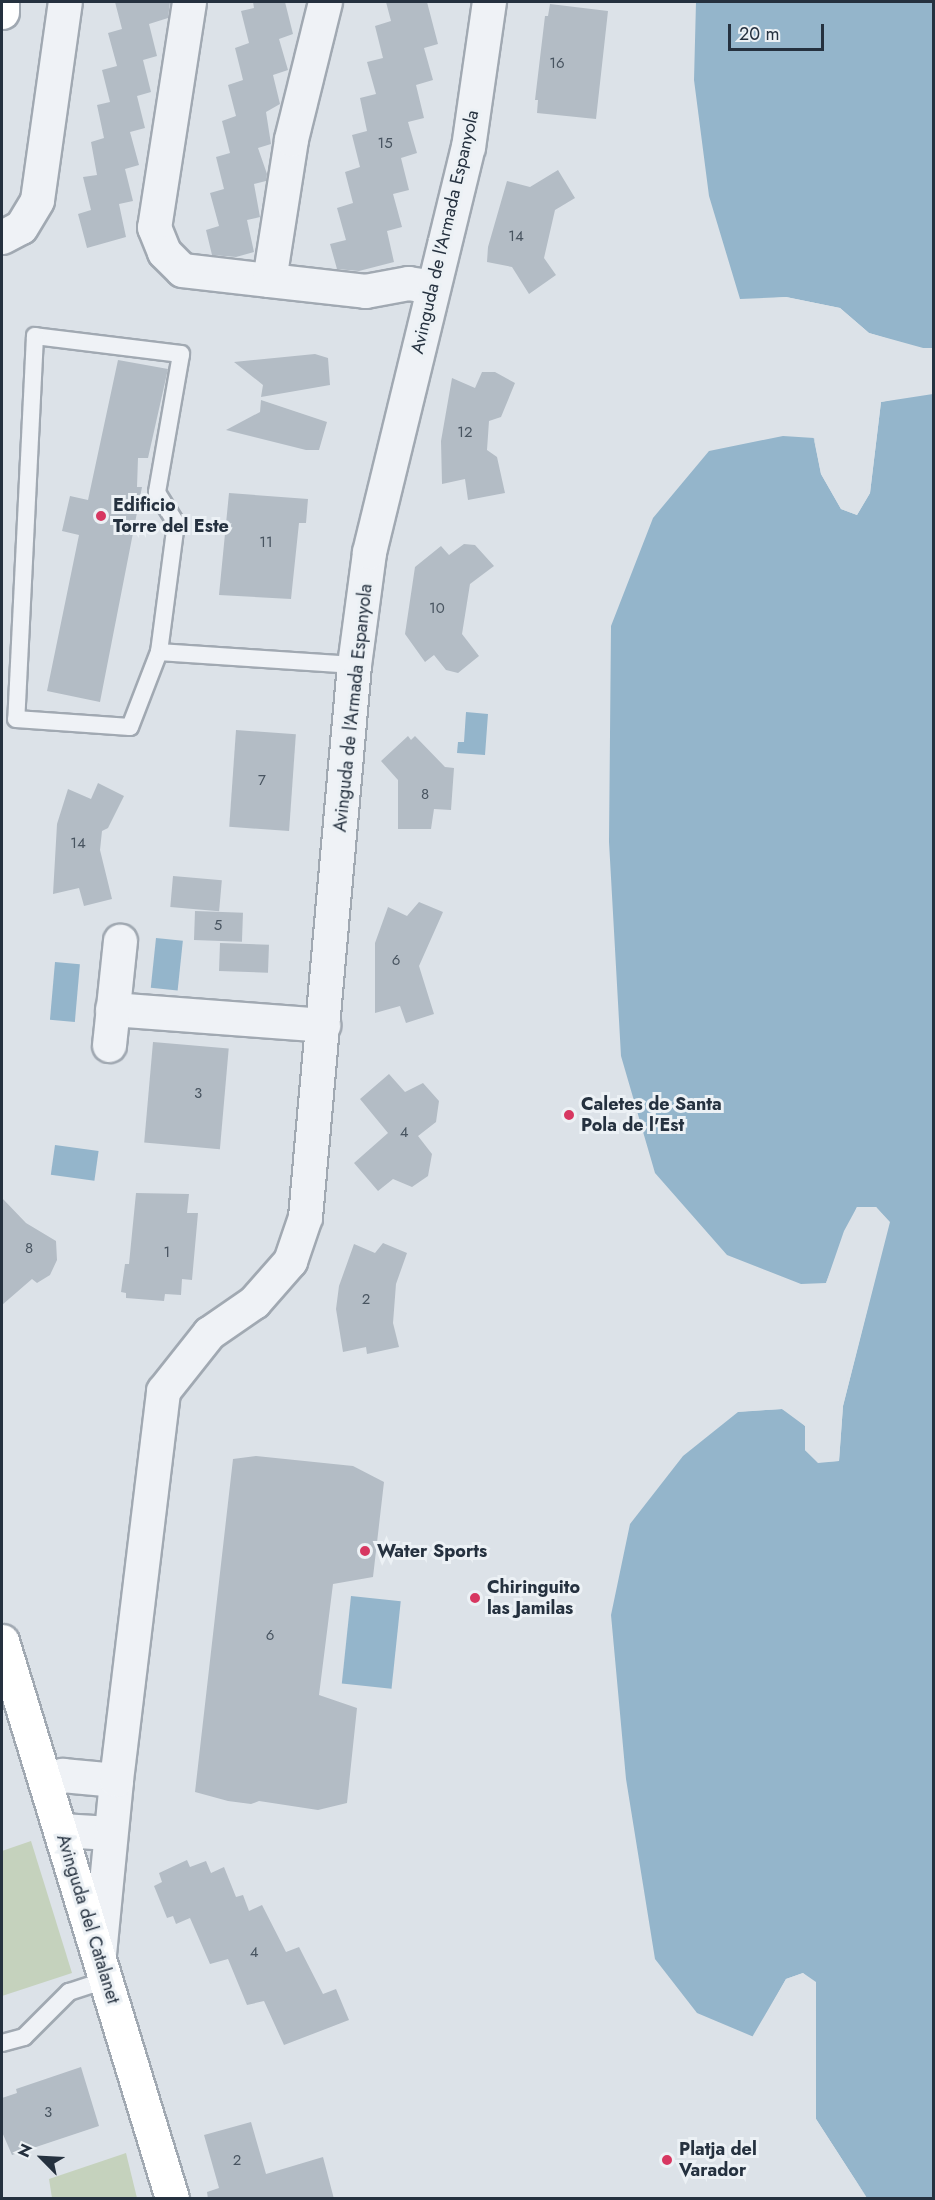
<!DOCTYPE html>
<style>
body{margin:0}
#map{position:relative;width:935px;height:2200px;overflow:hidden;background:#dce2e8;font-family:Jost,sans-serif}
div>[style]{position:absolute}
[style*='--x']{left:calc(var(--x)*1px);top:calc(var(--y)*1px);width:calc(var(--w)*1px);rotate:calc(var(--a)*1deg)}
.green>*{inset:0;background:#c5d2bd}
.water>*{inset:0;background:#94b5cb;transform-origin:0 0}
.pier>*{inset:0;background:#dce2e8}
.building>*{inset:0;background:#b3bcc5;transform-origin:0 0}
.roads{filter:drop-shadow(2px 0 #a1a9b2) drop-shadow(-2px 0 #a1a9b2) drop-shadow(0 2px #a1a9b2) drop-shadow(0 -2px #a1a9b2)}
.lane>*{height:16px;margin:-8px;padding:0 8px;transform-origin:8px;border-radius:8px;background:#eff2f6}
.street>*{height:33px;margin:-16.5px;padding:0 16.5px;transform-origin:16.5px;border-radius:16.5px;background:#eff2f6}
.secondary>*{height:33px;margin:-16.5px;padding:0 16.5px;transform-origin:16.5px;border-radius:16.5px;background:#fff}
.dots>*{width:16px;height:16px;translate:-50% -50%;box-sizing:border-box;border:3px solid #ecf1f5;border-radius:50%}
span{translate:-50% -50%;white-space:nowrap;text-align:center;line-height:1.15;-webkit-text-stroke:6px #ecf1f5;paint-order:stroke}
.number-label{font-size:15px;color:#485460}
.number-label span{-webkit-text-stroke-width:0}
.street-label{font-size:18px;color:#25313f}
.poi-label{font-size:18px;color:#25313f;font-weight:700}
.left{translate:0 -50%;text-align:left}
.frame{position:absolute;inset:0;border:3px solid #25313f;pointer-events:none}
.north{position:absolute;left:12px;top:2128px;width:60px;height:60px;-webkit-text-stroke:4px #ecf1f5;paint-order:stroke;rotate:294deg;font-size:16px;font-weight:700;line-height:24px;text-align:center;color:#25313f}
.north::after{content:'';display:block;margin:auto;width:21px;height:27px;background:#25313f;clip-path:polygon(50% 0,100% 100%,50% 72%,0 100%)}
.scale{position:absolute;left:728px;top:24px;width:96px;height:27px;box-sizing:border-box;border:3px solid #25313f;border-top:0;padding-left:8px;font-size:18px;line-height:21px;white-space:nowrap;color:#25313f;-webkit-text-stroke:4px #ecf1f5;paint-order:stroke}
</style>
<div id="map">
<div class="green">
<i style="clip-path:polygon(31px 1841px,72px 1973px,2px 1996px,2px 1851px)"></i>
<i style="clip-path:polygon(126px 2153px,137px 2198px,52px 2198px,49px 2179px)"></i>
</div>
<div class="water">
<i style="clip-path:polygon(696px 2px,933px 2px,933px 348px,918px 348px,869px 333px,840px 308px,786px 297px,740px 299px,709px 196px,694px 80px)"></i>
<i style="clip-path:polygon(933px 394px,933px 2198px,867px 2198px,816px 2119px,816px 1982px,803px 1973px,786px 1979px,754px 2037px,697px 2013px,655px 1959px,626px 1779px,611px 1615px,630px 1524px,683px 1456px,738px 1412px,782px 1409px,805px 1426px,805px 1450px,818px 1462px,839px 1461px,843px 1406px,889px 1222px,876px 1207px,857px 1207px,826px 1283px,801px 1284px,727px 1255px,655px 1173px,621px 1056px,609px 842px,611px 626px,653px 518px,709px 451px,783px 436px,814px 438px,821px 474px,841px 509px,857px 515px,870px 493px,881px 402px)"></i>
<i style="clip-path:polygon(466px 712px,488px 714px,485px 755px,457px 753px,458px 742px,464px 742px)"></i>
<i style="left:156px;top:938px;width:27px;height:50px;rotate:6deg"></i>
<i style="left:55px;top:962px;width:25px;height:58px;rotate:5deg"></i>
<i style="left:55px;top:1145px;width:44px;height:30px;rotate:8deg"></i>
<i style="left:351px;top:1596px;width:50px;height:88px;rotate:6deg"></i>
</div>
<div class="pier">
<i style="clip-path:polygon(786px 297px,840px 308px,869px 333px,934px 351px,917px 350px,868px 336px,839px 311px,786px 300px,737px 301px)"></i>
<i style="clip-path:polygon(934px 391px,881px 402px,870px 493px,857px 515px,841px 509px,821px 474px,813px 435px,824px 473px,843px 507px,855px 511px,867px 492px,879px 401px)"></i>
<i style="clip-path:polygon(857px 1207px,876px 1207px,890px 1222px,843px 1406px,839px 1461px,818px 1463px,805px 1450px,805px 1426px,796px 1416px,782px 1409px,733px 1412px,783px 1406px,798px 1414px,807px 1425px,808px 1449px,819px 1459px,836px 1458px,840px 1406px,886px 1223px,875px 1210px,859px 1210px,825px 1286px,844px 1231px)"></i>
<i style="clip-path:polygon(803px 1973px,815px 1987px,816px 2119px,867px 2198px,813px 2119px,813px 1984px,803px 1976px,789px 1982px,757px 2039px,751px 2039px,786px 1979px)"></i>
</div>
<div class="building">
<i style="clip-path:polygon(115px 2px,170px 2px,168px 18px,149px 24px,157px 56px,143px 60px,151px 92px,137px 96px,145px 128px,130px 132px,139px 165px,125px 169px,133px 201px,119px 204px,126px 237px,87px 248px,78px 214px,91px 210px,83px 177px,97px 175px,91px 142px,104px 138px,97px 105px,110px 102px,102px 70px,117px 66px,108px 33px,122px 29px)"></i>
<i style="clip-path:polygon(253px 2px,285px 2px,293px 34px,279px 39px,288px 70px,273px 75px,280px 104px,266px 112px,271px 144px,258px 148px,267px 174px,266px 181px,254px 184px,260px 217px,247px 220px,254px 252px,236px 257px,212px 255px,206px 230px,219px 226px,210px 193px,224px 189px,216px 157px,230px 153px,222px 121px,236px 116px,228px 85px,243px 80px,235px 48px,249px 43px,241px 11px,254px 8px)"></i>
<i style="clip-path:polygon(386px 2px,427px 2px,438px 44px,424px 48px,433px 80px,416px 85px,424px 118px,408px 122px,417px 153px,401px 158px,409px 190px,393px 194px,402px 227px,387px 231px,394px 262px,359px 271px,337px 269px,330px 244px,346px 240px,337px 208px,353px 203px,345px 172px,360px 167px,352px 135px,367px 131px,360px 98px,376px 94px,367px 62px,383px 58px,375px 26px,391px 21px)"></i>
<i style="clip-path:polygon(550px 4px,608px 11px,596px 119px,537px 113px,538px 100px,535px 100px,545px 16px,548px 16px)"></i>
<i style="clip-path:polygon(558px 170px,575px 198px,555px 210px,544px 258px,556px 275px,529px 294px,512px 267px,487px 262px,488px 247px,507px 181px,530px 187px)"></i>
<i style="clip-path:polygon(315px 354px,328px 358px,330px 385px,261px 397px,263px 385px,234px 362px)"></i>
<i style="clip-path:polygon(118px 360px,168px 369px,148px 458px,138px 458px,137px 487px,142px 487px,100px 702px,47px 691px,79px 535px,62px 531px,70px 496px,88px 500px)"></i>
<i style="clip-path:polygon(482px 372px,495px 372px,515px 383px,501px 417px,489px 421px,487px 450px,497px 457px,505px 493px,468px 500px,465px 479px,442px 484px,441px 441px,452px 378px,475px 388px)"></i>
<i style="clip-path:polygon(261px 400px,327px 422px,319px 450px,306px 450px,226px 430px,260px 412px)"></i>
<i style="clip-path:polygon(229px 493px,308px 499px,306px 523px,299px 523px,291px 599px,219px 595px)"></i>
<i style="clip-path:polygon(464px 544px,475px 545px,494px 566px,470px 584px,462px 634px,479px 656px,458px 673px,446px 670px,434px 655px,425px 662px,405px 634px,415px 567px,441px 546px,449px 555px)"></i>
<i style="left:236px;top:730px;width:60px;height:97px;rotate:4deg"></i>
<i style="clip-path:polygon(408px 736px,411px 740px,415px 736px,445px 767px,454px 768px,451px 810px,434px 809px,431px 829px,398px 829px,398px 780px,381px 761px)"></i>
<i style="clip-path:polygon(98px 783px,124px 796px,108px 828px,102px 831px,100px 850px,112px 899px,84px 906px,79px 888px,53px 894px,57px 824px,68px 789px,91px 799px)"></i>
<i style="left:173px;top:876px;width:49px;height:31px;rotate:5deg"></i>
<i style="clip-path:polygon(419px 902px,443px 912px,419px 966px,434px 1014px,406px 1023px,400px 1006px,375px 1013px,375px 943px,388px 907px,407px 916px)"></i>
<i style="left:195px;top:911px;width:48px;height:29px;rotate:2deg"></i>
<i style="left:220px;top:943px;width:49px;height:28px;rotate:2deg"></i>
<i style="left:153px;top:1042px;width:76px;height:101px;rotate:5deg"></i>
<i style="clip-path:polygon(389px 1074px,405px 1092px,423px 1083px,439px 1101px,436px 1122px,418px 1136px,432px 1154px,428px 1176px,412px 1187px,393px 1179px,378px 1191px,354px 1163px,388px 1133px,360px 1099px)"></i>
<i style="clip-path:polygon(136px 1193px,189px 1194px,187px 1213px,198px 1213px,192px 1280px,182px 1279px,181px 1295px,165px 1294px,164px 1301px,126px 1298px,126px 1293px,121px 1292px,125px 1264px,129px 1264px)"></i>
<i style="clip-path:polygon(2px 1198px,26px 1223px,56px 1241px,57px 1260px,50px 1275px,37px 1283px,32px 1279px,2px 1305px)"></i>
<i style="clip-path:polygon(383px 1243px,407px 1253px,396px 1284px,393px 1323px,399px 1347px,367px 1354px,366px 1347px,343px 1352px,336px 1309px,339px 1286px,354px 1244px,375px 1253px)"></i>
<i style="clip-path:polygon(256px 1456px,353px 1466px,384px 1482px,373px 1577px,333px 1584px,319px 1695px,357px 1708px,347px 1803px,318px 1810px,259px 1801px,251px 1804px,228px 1801px,195px 1792px,233px 1459px)"></i>
<i style="clip-path:polygon(187px 1860px,190px 1867px,206px 1861px,211px 1873px,224px 1867px,236px 1897px,243px 1895px,249px 1911px,262px 1905px,286px 1952px,299px 1947px,323px 1994px,336px 1989px,349px 2020px,284px 2045px,264px 2001px,247px 2005px,228px 1959px,210px 1964px,190px 1918px,176px 1924px,173px 1916px,167px 1918px,154px 1886px,162px 1882px,159px 1873px)"></i>
<i style="clip-path:polygon(81px 2067px,99px 2126px,12px 2155px,2px 2132px,2px 2098px,17px 2093px,16px 2089px)"></i>
<i style="clip-path:polygon(251px 2122px,266px 2174px,323px 2157px,334px 2199px,208px 2199px,207px 2192px,219px 2188px,204px 2135px)"></i>
</div>
<div class="roads">
<div class="lane">
<i style="--x:159;--y:652;--w:130;--a:-82.5"></i>
<i style="--x:176;--y:523;--w:36;--a:-122"></i>
<i style="--x:157;--y:492;--w:140;--a:-80.1"></i>
<i style="--x:181;--y:354;--w:147;--a:-173"></i>
<i style="--x:35;--y:336;--w:383;--a:92.8"></i>
<i style="--x:16;--y:719;--w:114;--a:4"></i>
<i style="--x:130;--y:727;--w:80;--a:-68.9"></i>
<i style="--x:159;--y:652;--w:195;--a:3.8"></i>
<i style="--x:2;--y:2043;--w:23;--a:-15"></i>
<i style="--x:24;--y:2037;--w:64;--a:-45"></i>
<i style="--x:69;--y:1992;--w:39;--a:-18"></i>
</div>
<div class="street">
<i style="--x:189;--y:2;--w:228;--a:98.8"></i>
<i style="--x:154;--y:227;--w:27;--a:68"></i>
<i style="--x:164;--y:252;--w:25;--a:45"></i>
<i style="--x:182;--y:270;--w:88;--a:6.6"></i>
<i style="--x:269;--y:280;--w:143;--a:-81.1"></i>
<i style="--x:291;--y:139;--w:141;--a:-76.1"></i>
<i style="--x:2;--y:237;--w:21;--a:-28"></i>
<i style="--x:21;--y:227;--w:31;--a:-59"></i>
<i style="--x:37;--y:200;--w:200;--a:-82"></i>
<i style="--x:269;--y:280;--w:97;--a:6.5"></i>
<i style="--x:365;--y:291;--w:44;--a:-10.5"></i>
<i style="--x:408;--y:283;--w:25;--a:9"></i>
<i style="--x:112;--y:1009;--w:212;--a:4.3"></i>
<i style="--x:109;--y:1045;--w:105;--a:-84"></i>
<i style="--x:48;--y:1784;--w:17;--a:-33"></i>
<i style="--x:62;--y:1775;--w:54;--a:5.3"></i>
<i style="--x:61;--y:1830;--w:49;--a:3.5"></i>
<i style="--x:99;--y:1954;--w:175;--a:-84.4"></i>
<i style="--x:116;--y:1780;--w:392;--a:-83.1"></i>
<i style="--x:163;--y:1391;--w:74;--a:-51.6"></i>
<i style="--x:209;--y:1333;--w:55;--a:-34.6"></i>
<i style="--x:254;--y:1302;--w:55;--a:-48.7"></i>
<i style="--x:290;--y:1261;--w:46;--a:-71.2"></i>
<i style="--x:305;--y:1217;--w:554;--a:-84.93"></i>
<i style="--x:354;--y:665;--w:114;--a:-82.4"></i>
<i style="--x:369;--y:552;--w:417;--a:-76.3"></i>
<i style="--x:468;--y:147;--w:147;--a:-81.8"></i>
</div>
<div class="secondary">
<i style="--x:2;--y:12;--w:10;--a:-90"></i>
<i style="--x:2;--y:1641;--w:582;--a:73.03"></i>
</div>
</div>
<div class="dots">
<i style="left:101px;top:516px;background:#d73761"></i>
<i style="left:569px;top:1115px;background:#d73761"></i>
<i style="left:365px;top:1551px;background:#d73761"></i>
<i style="left:475px;top:1598px;background:#d73761"></i>
<i style="left:667px;top:2160px;background:#d73761"></i>
</div>
<div class="number-label">
<span style="left:557px;top:64px">16</span>
<span style="left:385px;top:144px">15</span>
<span style="left:516px;top:237px">14</span>
<span style="left:465px;top:433px">12</span>
<span style="left:266px;top:543px">11</span>
<span style="left:437px;top:609px">10</span>
<span style="left:262px;top:781px">7</span>
<span style="left:425px;top:795px">8</span>
<span style="left:78px;top:844px">14</span>
<span style="left:218px;top:926px">5</span>
<span style="left:396px;top:961px">6</span>
<span style="left:198px;top:1094px">3</span>
<span style="left:404px;top:1133px">4</span>
<span style="left:29px;top:1249px">8</span>
<span style="left:167px;top:1253px">1</span>
<span style="left:366px;top:1300px">2</span>
<span style="left:270px;top:1636px">6</span>
<span style="left:254px;top:1953px">4</span>
<span style="left:48px;top:2113px">3</span>
<span style="left:237px;top:2161px">2</span>
</div>
<div class="street-label">
<span style="left:445px;top:232px;rotate:-77deg">Avinguda de l'Armada Espanyola</span>
<span style="left:353px;top:708px;rotate:-84deg">Avinguda de l'Armada Espanyola</span>
<span style="left:88px;top:1919px;rotate:73deg">Avinguda del Catalanet</span>
</div>
<div class="poi-label">
<span class="left" style="left:113px;top:516px">Edificio<br>Torre del Este</span>
<span class="left" style="left:581px;top:1115px">Caletes de Santa<br>Pola de l'Est</span>
<span class="left" style="left:377px;top:1551px">Water Sports</span>
<span class="left" style="left:487px;top:1598px">Chiringuito<br>las Jamilas</span>
<span class="left" style="left:679px;top:2160px">Platja del<br>Varador</span>
</div>
<div class="frame"></div>
<div class="north">N</div>
<div class="scale">20 m</div>
</div>
